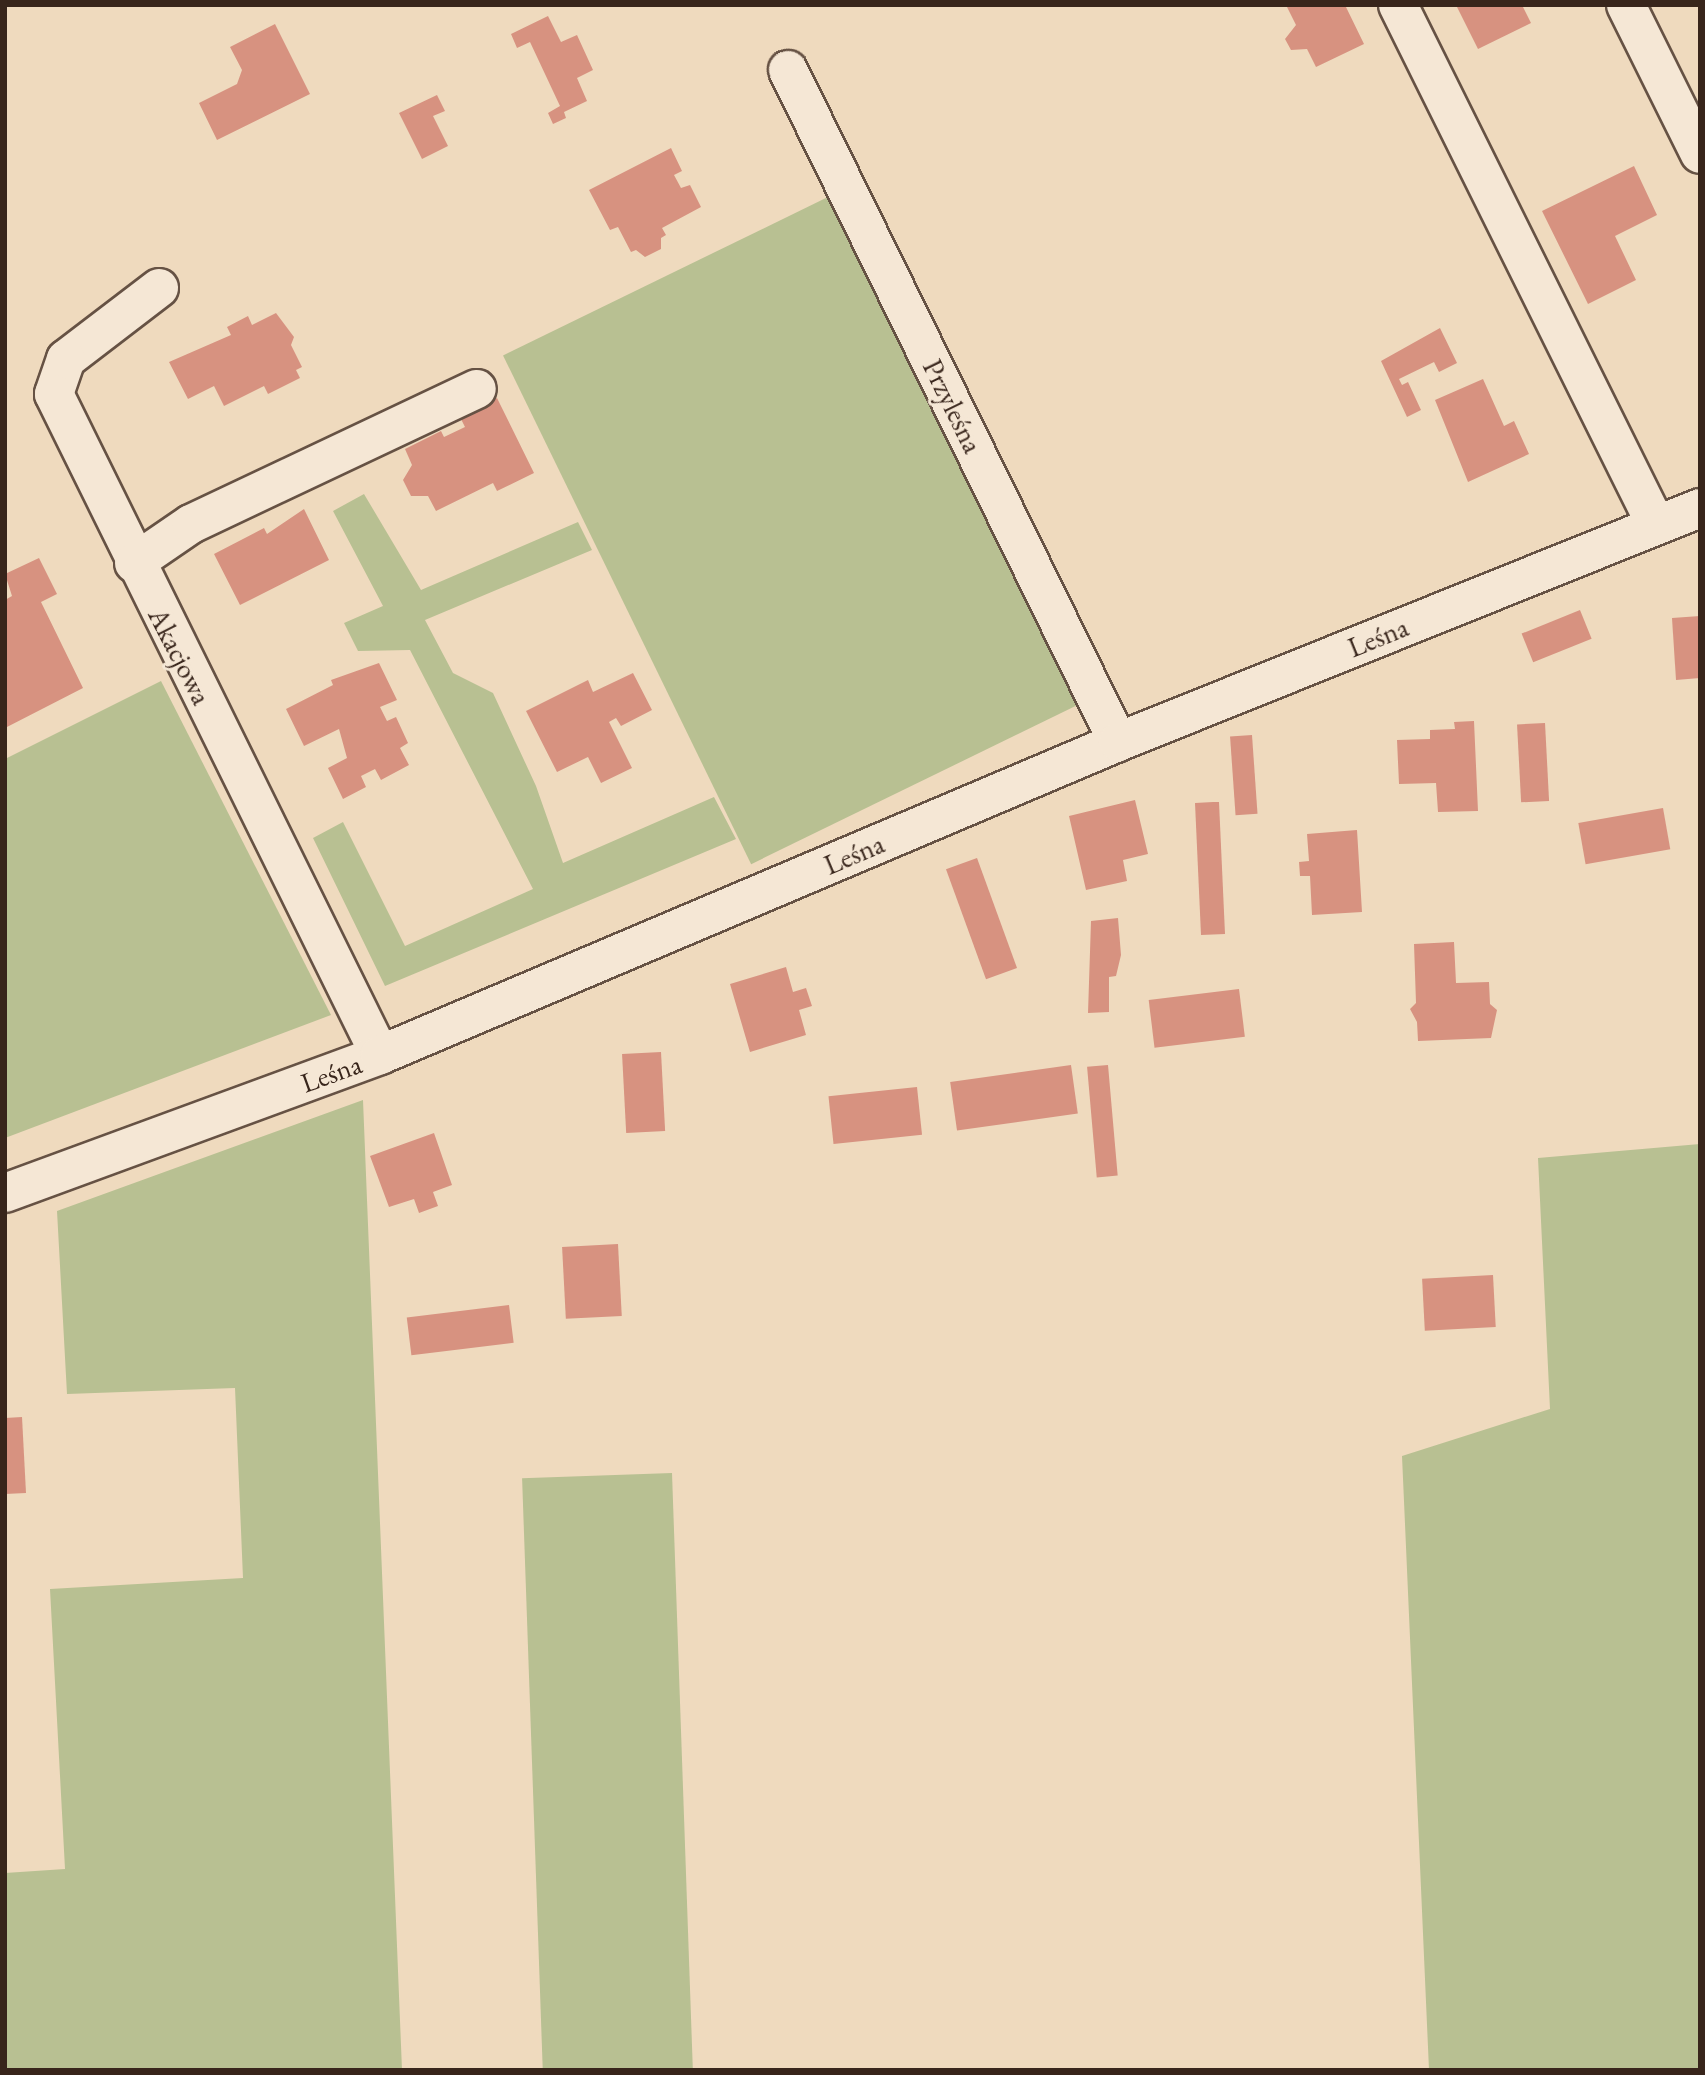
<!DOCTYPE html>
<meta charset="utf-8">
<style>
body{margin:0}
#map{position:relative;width:1705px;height:2075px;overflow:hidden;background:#efdabe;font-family:"EB Garamond",serif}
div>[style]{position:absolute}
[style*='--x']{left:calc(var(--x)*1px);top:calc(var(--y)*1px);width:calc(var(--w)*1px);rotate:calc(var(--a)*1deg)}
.green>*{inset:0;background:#b8c092;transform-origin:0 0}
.building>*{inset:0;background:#d79280;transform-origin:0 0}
.roads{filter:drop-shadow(2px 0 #665244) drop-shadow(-2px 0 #665244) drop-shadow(0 2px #665244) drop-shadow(0 -2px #665244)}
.minor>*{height:38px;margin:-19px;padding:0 19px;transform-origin:19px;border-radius:19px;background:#f5e7d5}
span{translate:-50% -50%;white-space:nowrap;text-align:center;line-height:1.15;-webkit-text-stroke:6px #f5e7d5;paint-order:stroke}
.street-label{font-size:28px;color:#38251b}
.frame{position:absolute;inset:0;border:7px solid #38251b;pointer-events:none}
</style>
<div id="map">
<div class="green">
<i style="left:832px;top:195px;width:566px;height:366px;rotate:64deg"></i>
<i style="clip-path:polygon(364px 494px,421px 590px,578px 522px,592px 550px,425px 620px,453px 673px,493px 693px,536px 786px,563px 863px,714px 797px,736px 839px,385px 986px,313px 838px,343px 822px,405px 946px,533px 889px,410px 650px,358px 651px,344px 623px,383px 606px,333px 511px)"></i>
<i style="clip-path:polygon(161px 681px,331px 1015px,5px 1138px,5px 759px)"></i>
<i style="clip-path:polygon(363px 1100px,402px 2070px,5px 2070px,5px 1873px,65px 1869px,50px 1589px,243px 1578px,235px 1388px,67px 1394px,57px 1211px)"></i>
<i style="clip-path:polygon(1700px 1144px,1700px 2070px,1429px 2070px,1402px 1456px,1550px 1409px,1538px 1158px)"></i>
<i style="left:672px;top:1473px;width:598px;height:150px;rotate:88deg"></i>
</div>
<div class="building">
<i style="clip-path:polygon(1286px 5px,1351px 5px,1346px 7px,1364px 44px,1316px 67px,1307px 49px,1291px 50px,1285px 39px,1296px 25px)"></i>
<i style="clip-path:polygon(1456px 5px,1522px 5px,1531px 23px,1478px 49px)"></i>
<i style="clip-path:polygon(548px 16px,561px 42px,577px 35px,593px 70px,577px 78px,587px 101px,564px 112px,566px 118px,553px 124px,548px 113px,560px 106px,530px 42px,517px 48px,511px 34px)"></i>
<i style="clip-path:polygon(275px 24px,310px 94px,217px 140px,199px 103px,237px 84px,242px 70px,230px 47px)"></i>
<i style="clip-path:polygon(437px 95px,445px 111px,433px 116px,448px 146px,422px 159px,399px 113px)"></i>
<i style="clip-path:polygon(671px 148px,682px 171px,674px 175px,681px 188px,690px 185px,701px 207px,662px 228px,666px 235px,661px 238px,661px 249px,645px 257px,636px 250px,631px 252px,618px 227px,610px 230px,589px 190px)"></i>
<i style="clip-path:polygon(1634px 166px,1657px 215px,1615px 236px,1636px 280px,1588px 304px,1542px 211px)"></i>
<i style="clip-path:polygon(276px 313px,294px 337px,291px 345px,302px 367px,296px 370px,300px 378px,268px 394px,264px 386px,224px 406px,214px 386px,188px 399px,169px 362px,231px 335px,227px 327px,248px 316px,252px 325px)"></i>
<i style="clip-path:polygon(1440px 328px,1457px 363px,1439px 372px,1434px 362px,1399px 379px,1402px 385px,1408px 382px,1421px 410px,1407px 417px,1381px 361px)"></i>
<i style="clip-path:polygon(1483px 379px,1504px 426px,1514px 421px,1529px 454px,1468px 482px,1435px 400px)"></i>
<i style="clip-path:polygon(497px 398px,534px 473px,497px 491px,493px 483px,436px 511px,428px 496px,411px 496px,403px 480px,412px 465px,405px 449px,441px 431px,444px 437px,465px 427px,460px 417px)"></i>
<i style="clip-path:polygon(304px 509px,329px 560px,240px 605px,214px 554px,264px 528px,267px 534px)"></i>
<i style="clip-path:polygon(39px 558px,57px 594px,41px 602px,83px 688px,5px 728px,5px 600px,12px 596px,5px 574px)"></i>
<i style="left:1580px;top:610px;width:31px;height:63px;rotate:68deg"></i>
<i style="clip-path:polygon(1700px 616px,1700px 678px,1676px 680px,1672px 618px)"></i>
<i style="clip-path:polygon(379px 663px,397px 700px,380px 707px,387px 721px,396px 717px,408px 743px,400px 748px,409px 765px,381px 780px,375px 769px,361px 776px,366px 787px,343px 799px,328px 768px,347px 758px,339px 729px,304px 746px,286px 709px,333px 685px,331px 680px)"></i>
<i style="clip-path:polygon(633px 673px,652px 710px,621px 726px,616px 718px,609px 722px,632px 768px,601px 783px,588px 757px,557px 772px,526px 711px,588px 680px,593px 692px)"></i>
<i style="clip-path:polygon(1474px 721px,1478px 811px,1438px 812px,1436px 783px,1399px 784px,1397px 740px,1430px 739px,1430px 730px,1455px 729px,1454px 722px)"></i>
<i style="left:1545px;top:723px;width:78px;height:28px;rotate:87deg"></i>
<i style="left:1252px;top:735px;width:79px;height:22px;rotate:86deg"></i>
<i style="clip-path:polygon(1135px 800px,1148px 854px,1123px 860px,1127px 881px,1086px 890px,1069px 816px)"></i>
<i style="clip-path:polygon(1213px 802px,1219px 802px,1225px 934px,1201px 935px,1195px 803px)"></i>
<i style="left:1663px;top:808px;width:42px;height:86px;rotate:80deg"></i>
<i style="clip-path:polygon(1357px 830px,1362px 912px,1312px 915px,1310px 876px,1300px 876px,1299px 862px,1309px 861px,1307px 834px)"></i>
<i style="left:977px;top:858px;width:117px;height:33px;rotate:70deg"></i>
<i style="clip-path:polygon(1118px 918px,1121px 955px,1116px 976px,1109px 977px,1109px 1012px,1088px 1013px,1091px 921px)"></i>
<i style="clip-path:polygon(1454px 942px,1456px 983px,1489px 982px,1490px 1004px,1497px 1010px,1491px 1038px,1418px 1041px,1417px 1022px,1410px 1009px,1416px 1003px,1414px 944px)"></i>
<i style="clip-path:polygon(786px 967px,793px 992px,806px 988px,812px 1006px,799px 1010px,806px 1035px,750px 1052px,730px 984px)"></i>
<i style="left:1239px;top:989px;width:48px;height:91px;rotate:83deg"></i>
<i style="left:661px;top:1052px;width:79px;height:39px;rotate:87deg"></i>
<i style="left:1071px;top:1065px;width:49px;height:122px;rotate:82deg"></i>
<i style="left:1108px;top:1065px;width:111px;height:21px;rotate:85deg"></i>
<i style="left:917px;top:1087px;width:48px;height:89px;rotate:84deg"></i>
<i style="clip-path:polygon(434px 1133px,452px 1185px,433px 1192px,438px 1206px,419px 1213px,414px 1199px,389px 1207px,370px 1156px)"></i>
<i style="left:618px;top:1244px;width:72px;height:56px;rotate:87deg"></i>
<i style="left:1493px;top:1275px;width:52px;height:71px;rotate:87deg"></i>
<i style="left:509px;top:1305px;width:38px;height:103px;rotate:83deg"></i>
<i style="clip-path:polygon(22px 1417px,26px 1493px,5px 1494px,5px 1418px)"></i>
</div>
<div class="roads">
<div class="minor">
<i style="--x:1398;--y:5;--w:580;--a:63.61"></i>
<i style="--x:1626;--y:5;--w:166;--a:63.6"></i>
<i style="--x:788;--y:70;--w:749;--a:63.85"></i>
<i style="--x:159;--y:288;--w:117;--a:142.6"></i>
<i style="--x:66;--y:359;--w:37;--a:109"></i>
<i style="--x:54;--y:394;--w:737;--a:63.75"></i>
<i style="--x:134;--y:563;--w:69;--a:-34.4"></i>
<i style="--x:191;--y:524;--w:316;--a:-25.3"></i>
<i style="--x:5;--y:1193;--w:400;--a:-20.2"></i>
<i style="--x:380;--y:1055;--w:802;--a:-22.98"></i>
<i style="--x:1118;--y:742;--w:627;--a:-21.9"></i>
</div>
</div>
<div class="street-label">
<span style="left:953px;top:406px;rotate:64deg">Przyleśna</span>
<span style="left:1378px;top:637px;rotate:-22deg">Leśna</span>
<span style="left:180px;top:656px;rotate:63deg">Akacjowa</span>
<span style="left:854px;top:854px;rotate:-23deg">Leśna</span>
<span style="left:331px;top:1073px;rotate:-20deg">Leśna</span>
</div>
<div class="frame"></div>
</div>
